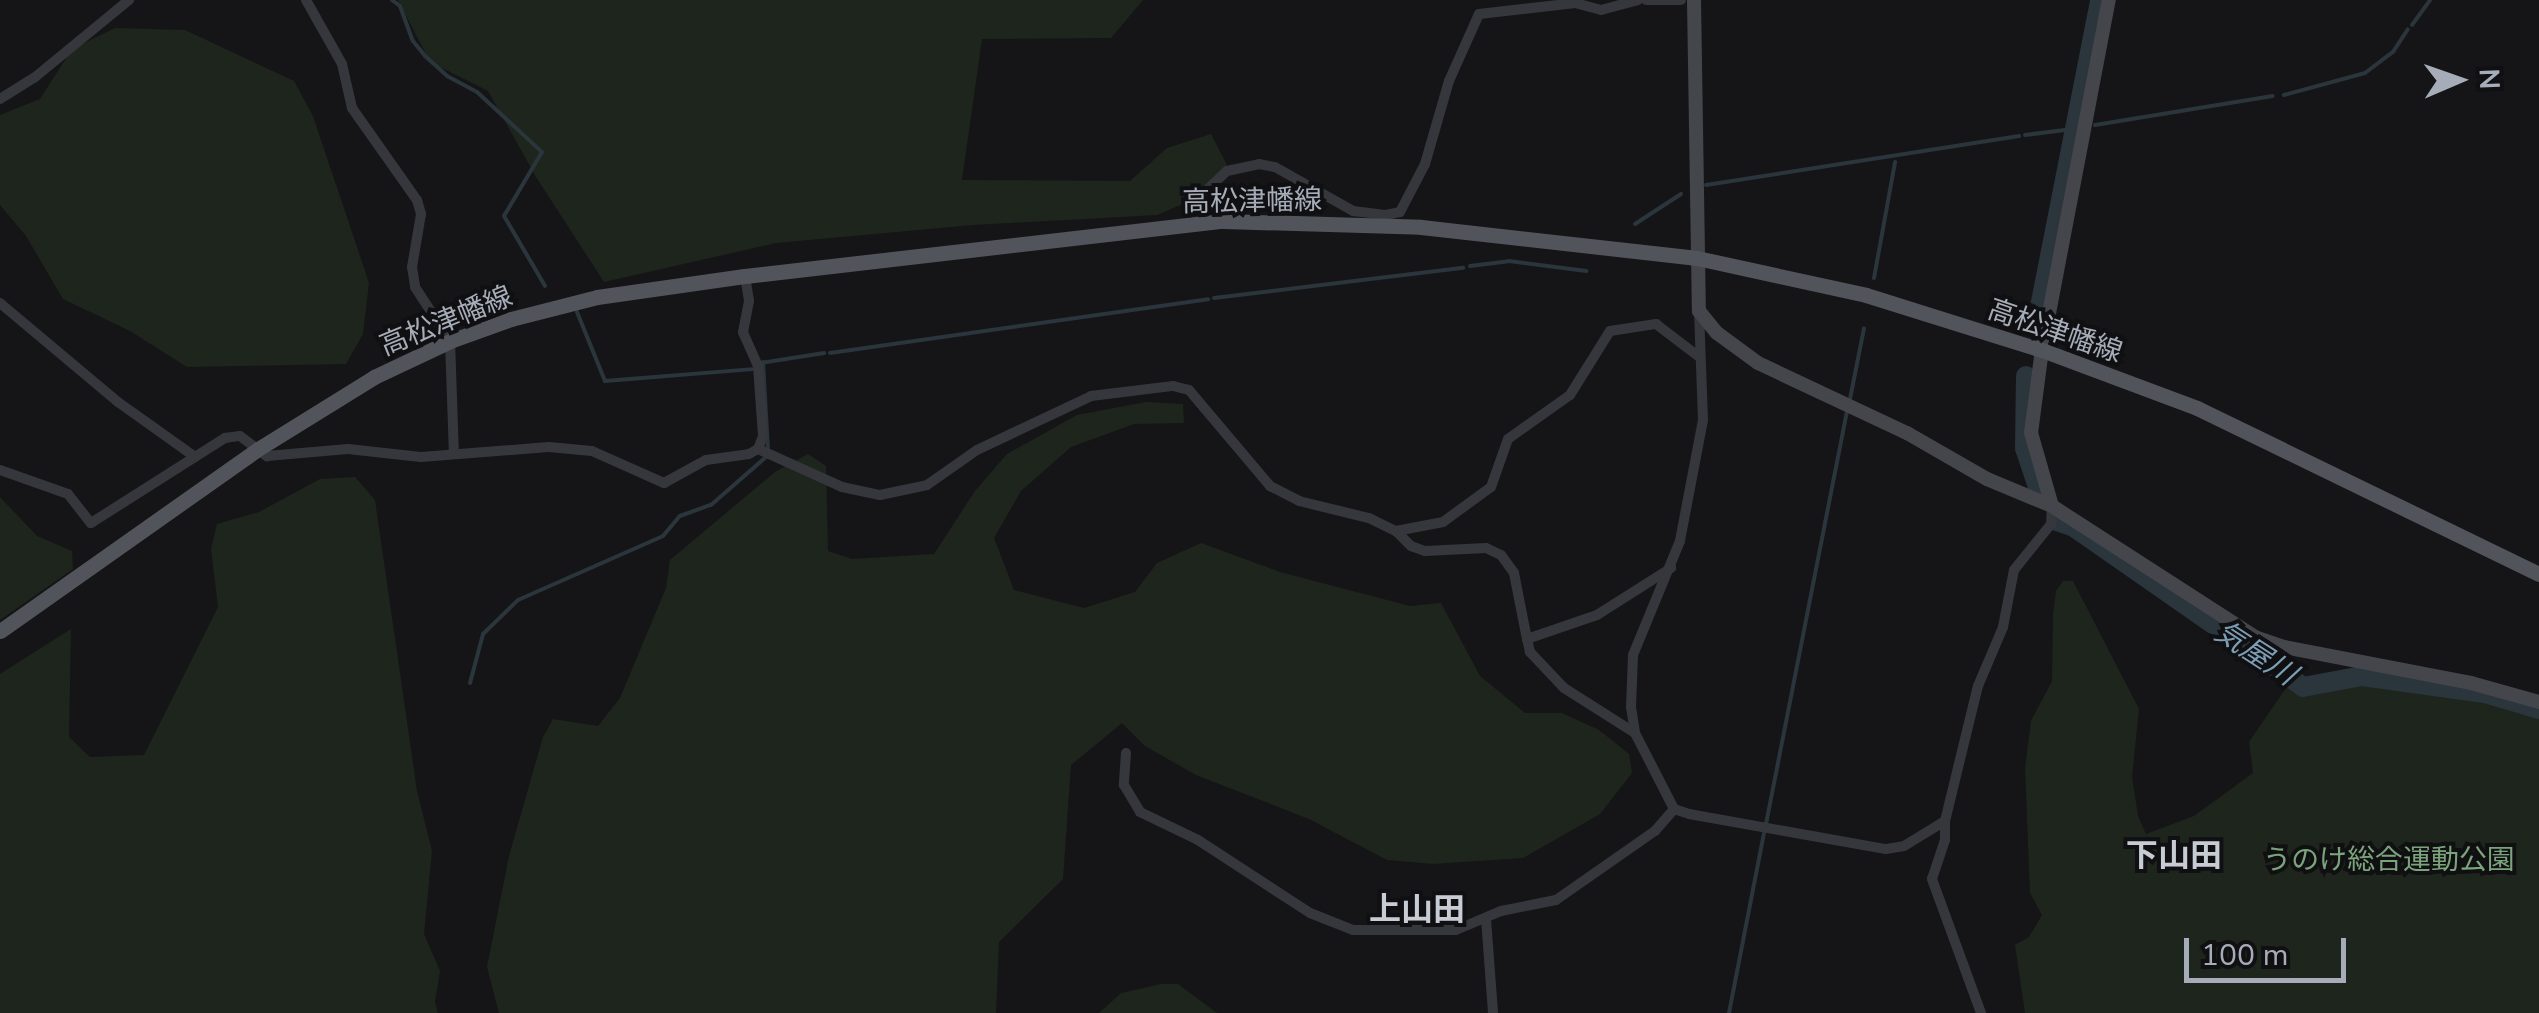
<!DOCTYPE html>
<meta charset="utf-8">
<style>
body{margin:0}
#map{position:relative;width:2539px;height:1013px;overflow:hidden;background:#151517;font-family:"Nunito Sans","Noto Sans JP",sans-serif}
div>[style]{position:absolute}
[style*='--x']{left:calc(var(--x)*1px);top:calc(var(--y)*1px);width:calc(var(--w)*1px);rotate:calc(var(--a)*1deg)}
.green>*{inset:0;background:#1d251d}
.stream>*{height:4px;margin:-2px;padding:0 2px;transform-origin:2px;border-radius:2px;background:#2a353c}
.river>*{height:20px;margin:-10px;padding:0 10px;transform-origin:10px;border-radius:10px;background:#2a353c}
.street>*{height:10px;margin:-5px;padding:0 5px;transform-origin:5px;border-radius:5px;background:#36373c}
.secondary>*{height:14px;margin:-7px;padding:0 7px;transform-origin:7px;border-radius:7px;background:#44464c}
.primary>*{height:15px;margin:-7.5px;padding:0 7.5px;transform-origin:7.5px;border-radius:7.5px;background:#52545c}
span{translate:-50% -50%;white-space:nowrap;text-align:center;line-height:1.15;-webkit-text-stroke:8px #101012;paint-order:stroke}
.street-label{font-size:28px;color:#a6adb8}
.park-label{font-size:28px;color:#7ca47c}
.water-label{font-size:30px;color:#7b9eb5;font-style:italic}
.quarter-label{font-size:32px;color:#c7cbd4;font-weight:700}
.north{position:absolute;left:2409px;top:30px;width:100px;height:100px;-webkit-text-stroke:8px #101012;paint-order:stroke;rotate:88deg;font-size:28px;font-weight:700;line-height:40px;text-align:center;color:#a6adb8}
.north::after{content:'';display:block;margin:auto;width:35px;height:45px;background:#a6adb8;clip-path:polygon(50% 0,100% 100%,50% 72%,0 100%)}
.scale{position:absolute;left:2184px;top:938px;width:162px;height:45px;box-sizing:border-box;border:5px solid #a6adb8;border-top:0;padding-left:12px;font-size:30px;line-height:35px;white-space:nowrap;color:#a6adb8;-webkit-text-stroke:8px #101012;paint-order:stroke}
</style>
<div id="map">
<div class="green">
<i style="clip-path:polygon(398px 0,1143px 0,1111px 38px,982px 39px,962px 180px,1130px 181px,1167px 148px,1211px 134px,1227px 165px,1192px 200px,1157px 215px,973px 225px,776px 243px,604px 282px,536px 177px,488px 91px,430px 62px)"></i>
<i style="clip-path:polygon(115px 28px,185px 30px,294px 81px,313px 116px,369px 283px,363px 334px,346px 364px,187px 367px,130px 331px,63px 299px,26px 236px,0 205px,0 115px,40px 99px,72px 49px)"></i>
<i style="clip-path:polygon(1146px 402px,1183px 404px,1184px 423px,1134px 424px,1071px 447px,1021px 491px,994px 538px,1014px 590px,1084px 608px,1135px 592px,1157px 563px,1201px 543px,1280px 572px,1410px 606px,1441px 603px,1480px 676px,1525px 713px,1562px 713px,1599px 730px,1629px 754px,1632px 773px,1600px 814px,1523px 858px,1433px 864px,1387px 860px,1309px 819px,1196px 775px,1145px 746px,1122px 723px,1071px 765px,1063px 879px,999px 942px,996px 1013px,499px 1013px,487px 967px,509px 856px,543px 737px,553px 719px,598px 726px,620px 698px,666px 588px,670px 560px,775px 472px,808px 454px,826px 466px,828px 551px,852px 559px,934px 554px,975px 491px,1007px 454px,1077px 415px)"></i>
<i style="clip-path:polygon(355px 477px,375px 500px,417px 791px,432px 851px,424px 934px,440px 971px,435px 1002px,438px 1013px,0 1013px,0 674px,71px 629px,69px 737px,90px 757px,144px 755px,218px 607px,211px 549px,217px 524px,259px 512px,320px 479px)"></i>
<i style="clip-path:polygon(0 497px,37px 536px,72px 551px,73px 569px,0 620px)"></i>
<i style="clip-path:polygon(2063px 581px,2073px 581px,2139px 709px,2132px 777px,2138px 816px,2146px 834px,2194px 816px,2253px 773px,2249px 742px,2288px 685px,2372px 683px,2481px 701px,2539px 716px,2539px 1013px,2025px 1013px,2015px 945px,2029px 937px,2042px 915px,2030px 893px,2025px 768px,2031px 721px,2052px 681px,2053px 614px,2056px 591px)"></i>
<i style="clip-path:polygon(1161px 984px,1178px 984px,1217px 1013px,1099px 1013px,1121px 993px)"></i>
</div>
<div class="stream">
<i style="--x:392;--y:0;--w:10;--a:37"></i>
<i style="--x:400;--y:6;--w:37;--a:70"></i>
<i style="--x:413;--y:41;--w:19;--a:51"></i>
<i style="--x:425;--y:56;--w:30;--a:42"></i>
<i style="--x:447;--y:76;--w:34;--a:28"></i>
<i style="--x:477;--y:92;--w:88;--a:42.7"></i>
<i style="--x:542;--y:152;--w:74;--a:120.7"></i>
<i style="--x:504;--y:216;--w:81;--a:59.6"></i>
<i style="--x:2412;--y:25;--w:31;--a:-54"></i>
<i style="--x:2284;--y:95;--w:84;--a:-15.2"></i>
<i style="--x:2365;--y:73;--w:35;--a:-37"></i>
<i style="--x:2393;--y:52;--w:27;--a:-57"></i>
<i style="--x:2095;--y:125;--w:180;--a:-9.3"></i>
<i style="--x:2025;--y:135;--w:40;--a:-7.1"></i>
<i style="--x:1706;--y:185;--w:317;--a:-8.9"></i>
<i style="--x:1635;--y:224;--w:55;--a:-33.1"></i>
<i style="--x:1470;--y:266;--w:39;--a:-7"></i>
<i style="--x:1509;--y:261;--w:78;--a:7.4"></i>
<i style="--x:1874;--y:278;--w:118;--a:-79.7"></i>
<i style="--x:1214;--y:298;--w:251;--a:-6.9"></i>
<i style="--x:577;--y:312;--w:74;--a:67.9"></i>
<i style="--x:605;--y:381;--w:148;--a:-4.6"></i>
<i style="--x:830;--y:353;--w:382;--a:-8.1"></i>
<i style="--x:763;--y:362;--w:86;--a:86.7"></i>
<i style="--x:761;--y:363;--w:64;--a:-9"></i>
<i style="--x:1850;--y:399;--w:72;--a:-78.8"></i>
<i style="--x:470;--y:683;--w:51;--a:-75.1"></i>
<i style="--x:483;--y:634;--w:49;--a:-44.2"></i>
<i style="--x:518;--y:600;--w:158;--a:-23.8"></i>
<i style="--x:663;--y:536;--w:26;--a:-50"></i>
<i style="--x:680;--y:516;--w:33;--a:-20"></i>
<i style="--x:711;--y:505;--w:73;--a:-41.1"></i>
<i style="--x:1766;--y:824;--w:420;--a:-78.9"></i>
<i style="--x:1729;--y:1013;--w:183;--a:-79"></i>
</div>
<div class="river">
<i style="--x:2040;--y:307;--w:313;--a:-78.9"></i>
<i style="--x:2026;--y:376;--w:72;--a:90.8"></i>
<i style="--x:2025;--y:448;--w:41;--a:71.6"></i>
<i style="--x:2057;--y:521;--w:18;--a:19"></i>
<i style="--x:2074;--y:527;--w:279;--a:34.9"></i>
<i style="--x:2303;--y:687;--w:60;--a:-10.6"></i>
<i style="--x:2362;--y:676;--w:124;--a:7.9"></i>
<i style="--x:2485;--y:693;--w:56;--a:16.5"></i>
</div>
<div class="street">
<i style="--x:306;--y:0;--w:73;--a:60.6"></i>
<i style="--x:342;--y:64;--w:45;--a:77.2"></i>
<i style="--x:352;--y:108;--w:113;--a:54.8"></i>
<i style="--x:417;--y:200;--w:15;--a:74"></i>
<i style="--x:421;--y:214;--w:54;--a:99.6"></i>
<i style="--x:412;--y:267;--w:20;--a:81"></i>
<i style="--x:415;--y:287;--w:64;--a:57.1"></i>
<i style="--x:450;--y:341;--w:113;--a:88"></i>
<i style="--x:1646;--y:0;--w:35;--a:0"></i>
<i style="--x:0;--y:99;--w:40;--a:-32"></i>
<i style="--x:34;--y:78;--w:123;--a:-39.4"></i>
<i style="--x:1194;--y:202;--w:45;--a:-43.2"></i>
<i style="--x:1227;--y:171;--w:33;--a:-12"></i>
<i style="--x:1259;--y:164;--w:16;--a:11"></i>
<i style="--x:1275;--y:167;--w:90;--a:29.4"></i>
<i style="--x:1353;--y:211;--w:32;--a:7"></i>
<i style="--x:1385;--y:215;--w:15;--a:-11"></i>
<i style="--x:1400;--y:212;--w:54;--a:-62.5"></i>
<i style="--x:1425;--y:164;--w:86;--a:-73.9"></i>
<i style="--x:1449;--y:81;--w:73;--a:-65.9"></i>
<i style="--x:1479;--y:14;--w:97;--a:-6.5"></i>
<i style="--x:1575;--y:3;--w:27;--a:15"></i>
<i style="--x:1601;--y:10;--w:38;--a:-15"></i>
<i style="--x:0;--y:303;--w:154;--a:40"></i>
<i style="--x:118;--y:402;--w:95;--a:35.5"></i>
<i style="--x:1699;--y:311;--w:109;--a:87.9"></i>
<i style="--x:1703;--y:420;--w:123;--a:100.8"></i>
<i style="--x:1680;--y:541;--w:123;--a:112.4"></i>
<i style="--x:1633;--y:655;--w:52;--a:92.2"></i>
<i style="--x:1631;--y:707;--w:26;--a:81"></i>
<i style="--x:1635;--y:733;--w:85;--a:62.8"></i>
<i style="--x:1674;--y:809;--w:16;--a:18"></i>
<i style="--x:1689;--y:814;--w:200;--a:10.1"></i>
<i style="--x:1886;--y:849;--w:18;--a:-9"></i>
<i style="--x:1904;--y:846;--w:48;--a:-31.4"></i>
<i style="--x:758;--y:449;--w:92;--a:24.3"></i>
<i style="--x:842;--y:487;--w:39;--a:12"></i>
<i style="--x:880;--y:495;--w:48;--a:-12"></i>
<i style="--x:927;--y:485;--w:61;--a:-35"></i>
<i style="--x:977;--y:450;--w:126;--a:-25.3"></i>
<i style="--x:1091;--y:396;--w:83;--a:-7"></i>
<i style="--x:1173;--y:386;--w:16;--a:14"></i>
<i style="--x:1189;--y:390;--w:126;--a:49.8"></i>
<i style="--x:1270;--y:486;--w:33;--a:27"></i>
<i style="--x:1299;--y:501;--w:72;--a:13.7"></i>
<i style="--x:1369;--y:518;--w:30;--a:26"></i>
<i style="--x:1396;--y:531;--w:48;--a:-10.8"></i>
<i style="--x:1443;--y:522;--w:59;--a:-36.1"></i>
<i style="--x:1491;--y:487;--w:51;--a:-70.5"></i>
<i style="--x:1508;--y:439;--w:76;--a:-35.4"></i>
<i style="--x:1570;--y:395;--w:75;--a:-58"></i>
<i style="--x:1610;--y:331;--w:47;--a:-8.7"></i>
<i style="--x:1656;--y:324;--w:53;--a:37.3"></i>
<i style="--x:0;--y:470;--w:72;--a:19.4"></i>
<i style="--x:68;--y:494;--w:37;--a:52"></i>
<i style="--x:91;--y:523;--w:159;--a:-32.4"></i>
<i style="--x:225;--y:438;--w:15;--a:-8"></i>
<i style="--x:240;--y:436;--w:34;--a:37"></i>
<i style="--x:267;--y:456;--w:81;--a:-4.9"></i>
<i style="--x:348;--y:449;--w:73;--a:6.3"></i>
<i style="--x:421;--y:457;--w:128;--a:-4.5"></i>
<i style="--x:549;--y:447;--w:43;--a:5.3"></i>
<i style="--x:592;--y:451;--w:79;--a:24"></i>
<i style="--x:664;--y:483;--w:48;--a:-28.7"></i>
<i style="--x:706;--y:460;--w:43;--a:-7.9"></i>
<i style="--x:749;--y:454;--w:10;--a:-29"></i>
<i style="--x:758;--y:449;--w:14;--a:-69"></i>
<i style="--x:763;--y:436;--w:70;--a:-94.1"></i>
<i style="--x:758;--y:366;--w:37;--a:-114"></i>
<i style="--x:743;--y:332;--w:32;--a:-79"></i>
<i style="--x:749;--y:301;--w:25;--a:-99"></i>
<i style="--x:1396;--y:531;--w:21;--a:45"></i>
<i style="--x:1411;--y:546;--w:15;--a:20"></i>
<i style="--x:1425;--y:551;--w:61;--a:-2.8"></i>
<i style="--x:1486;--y:548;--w:17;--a:25"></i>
<i style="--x:1501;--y:555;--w:22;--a:54"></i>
<i style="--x:1514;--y:573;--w:67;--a:78.9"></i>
<i style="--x:1635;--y:733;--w:84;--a:-147.6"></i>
<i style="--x:1564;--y:688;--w:50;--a:-133.4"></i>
<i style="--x:1530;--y:652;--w:13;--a:-103"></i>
<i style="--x:1527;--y:639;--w:74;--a:-18.9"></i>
<i style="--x:1597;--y:615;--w:88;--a:-32.4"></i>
<i style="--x:1126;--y:753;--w:32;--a:94"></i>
<i style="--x:1124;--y:785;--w:31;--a:59"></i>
<i style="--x:1140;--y:812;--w:64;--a:25.8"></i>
<i style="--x:1198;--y:840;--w:134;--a:33.1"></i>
<i style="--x:1310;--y:913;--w:46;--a:21.6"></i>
<i style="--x:1353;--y:930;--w:103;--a:0"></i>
<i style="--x:1456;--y:930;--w:49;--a:-22.9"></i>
<i style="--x:1501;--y:911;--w:56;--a:-11.3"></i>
<i style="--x:1556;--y:900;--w:121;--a:-34.9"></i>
<i style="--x:1655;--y:831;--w:29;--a:-49"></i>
<i style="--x:1486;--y:919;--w:94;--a:85.7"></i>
<i style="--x:1981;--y:1013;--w:143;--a:-110.1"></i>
<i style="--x:1932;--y:879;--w:41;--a:-71.6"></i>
<i style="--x:1945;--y:840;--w:19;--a:-90"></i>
<i style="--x:1945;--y:821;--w:139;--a:-76.3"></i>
<i style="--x:1978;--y:686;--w:64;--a:-67"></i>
<i style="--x:2003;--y:627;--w:58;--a:-79.1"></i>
<i style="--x:2014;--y:570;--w:59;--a:-51.2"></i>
<i style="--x:2051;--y:524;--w:18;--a:-87"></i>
</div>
<div class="secondary">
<i style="--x:1694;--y:0;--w:311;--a:89.1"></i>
<i style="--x:1699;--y:311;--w:28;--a:51"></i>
<i style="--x:1717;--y:333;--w:51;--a:36.2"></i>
<i style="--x:1758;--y:363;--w:165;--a:25.2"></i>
<i style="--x:1907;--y:433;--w:92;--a:29.9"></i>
<i style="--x:1987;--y:479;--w:70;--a:22.6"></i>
<i style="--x:2052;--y:506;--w:242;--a:32.8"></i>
<i style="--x:2255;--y:637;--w:31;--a:19"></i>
<i style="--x:2284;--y:647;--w:190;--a:10.9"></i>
<i style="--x:2471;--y:683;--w:71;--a:15.6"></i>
<i style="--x:2052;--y:506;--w:76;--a:-106"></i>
<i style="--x:2031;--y:433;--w:84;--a:-82.5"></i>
<i style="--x:2042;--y:350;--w:356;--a:-79.2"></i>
</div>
<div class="primary">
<i style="--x:0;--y:631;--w:316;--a:-35.2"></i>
<i style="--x:258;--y:449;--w:137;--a:-31.8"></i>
<i style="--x:374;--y:377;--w:84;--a:-25.3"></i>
<i style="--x:450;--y:341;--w:65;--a:-19.8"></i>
<i style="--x:511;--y:319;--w:89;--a:-14.3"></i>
<i style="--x:597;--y:297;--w:149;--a:-8.1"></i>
<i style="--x:745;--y:276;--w:482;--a:-6.6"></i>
<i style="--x:1224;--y:221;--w:197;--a:1.7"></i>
<i style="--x:1421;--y:227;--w:278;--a:6.4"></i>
<i style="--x:1697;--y:258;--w:173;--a:12.3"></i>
<i style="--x:1866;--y:295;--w:184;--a:17.4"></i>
<i style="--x:2042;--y:350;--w:165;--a:20.5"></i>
<i style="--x:2197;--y:408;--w:380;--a:25.9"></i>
</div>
<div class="street-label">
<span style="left:1252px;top:201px;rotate:-1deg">高松津幡線</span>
<span style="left:446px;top:321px;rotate:-22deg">高松津幡線</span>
<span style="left:2055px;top:331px;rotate:19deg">高松津幡線</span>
</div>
<div class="park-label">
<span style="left:2389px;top:860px">うのけ総合運動公園</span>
</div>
<div class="water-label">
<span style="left:2255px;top:654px;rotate:33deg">気屋川</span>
</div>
<div class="quarter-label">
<span style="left:2174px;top:856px">下山田</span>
<span style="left:1417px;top:910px">上山田</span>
</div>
<div class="north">N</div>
<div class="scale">100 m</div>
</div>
